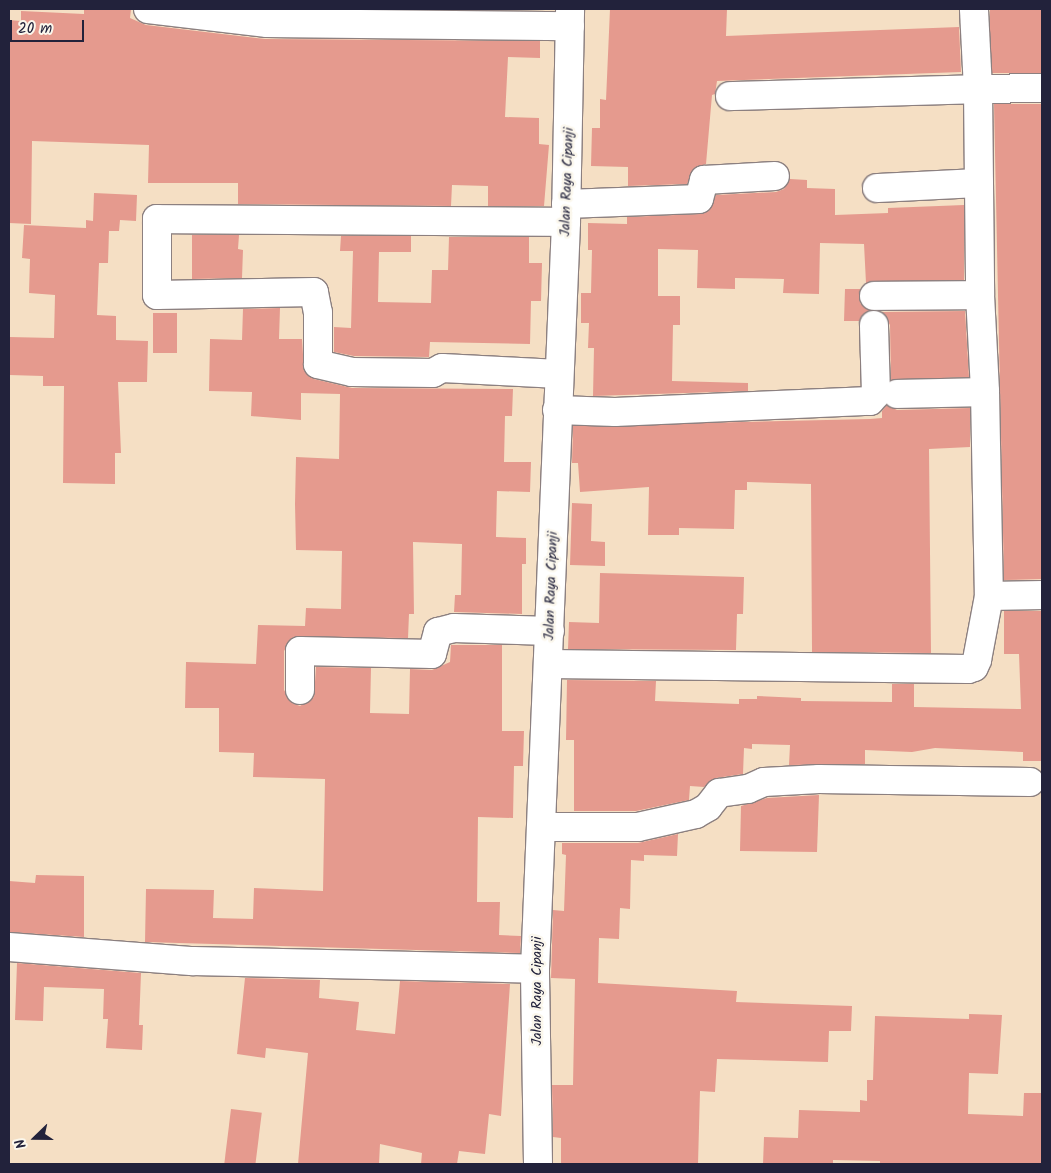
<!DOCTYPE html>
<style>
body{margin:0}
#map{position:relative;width:1051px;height:1173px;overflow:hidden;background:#f5dfc4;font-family:Kalam,sans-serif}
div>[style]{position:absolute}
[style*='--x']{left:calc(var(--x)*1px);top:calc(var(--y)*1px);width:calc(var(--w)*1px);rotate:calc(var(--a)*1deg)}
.building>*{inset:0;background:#e59a8e;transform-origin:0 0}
.roads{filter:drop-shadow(1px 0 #8c8080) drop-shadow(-1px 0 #8c8080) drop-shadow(0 1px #8c8080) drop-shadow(0 -1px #8c8080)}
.street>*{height:28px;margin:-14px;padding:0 14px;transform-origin:14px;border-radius:14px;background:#fff}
.secondary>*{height:28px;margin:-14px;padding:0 14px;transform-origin:14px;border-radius:14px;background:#fff}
span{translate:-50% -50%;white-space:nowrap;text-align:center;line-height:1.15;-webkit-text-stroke:5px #fbf7ec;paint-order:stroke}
.street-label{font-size:14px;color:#22223b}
.frame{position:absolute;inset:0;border:10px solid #22223b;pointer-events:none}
.north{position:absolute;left:10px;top:1113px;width:50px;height:50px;-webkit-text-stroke:4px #fbf7ec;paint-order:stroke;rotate:248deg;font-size:14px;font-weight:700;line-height:20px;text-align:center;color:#22223b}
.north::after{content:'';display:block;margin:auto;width:18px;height:22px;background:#22223b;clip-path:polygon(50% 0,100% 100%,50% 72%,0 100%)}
.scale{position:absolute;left:10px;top:20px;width:74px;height:22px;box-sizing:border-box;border:2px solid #22223b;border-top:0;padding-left:6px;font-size:15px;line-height:18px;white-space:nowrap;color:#22223b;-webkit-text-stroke:4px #fbf7ec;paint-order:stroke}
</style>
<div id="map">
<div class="building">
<i style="clip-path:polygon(84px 9px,131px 9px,130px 18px,146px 25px,265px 39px,540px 41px,540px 58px,508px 57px,505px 117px,539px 118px,539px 144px,549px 145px,544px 206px,488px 206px,488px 186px,452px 185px,451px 206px,238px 204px,238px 183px,148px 183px,149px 145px,32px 141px,31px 224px,9px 223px,9px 20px,21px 21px,21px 11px,84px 14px)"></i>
<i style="clip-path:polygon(610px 9px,727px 9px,726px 36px,959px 27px,961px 72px,717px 81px,715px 94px,712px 95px,706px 164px,694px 168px,687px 184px,628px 186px,628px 167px,591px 166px,592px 128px,600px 128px,600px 99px,606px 100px)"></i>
<i style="left:990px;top:9px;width:52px;height:64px"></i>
<i style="clip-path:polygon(994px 104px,1042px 104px,1042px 579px,1004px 580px)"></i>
<i style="clip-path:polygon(790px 179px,807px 180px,807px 188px,835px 189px,835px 215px,888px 213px,888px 208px,964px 205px,964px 280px,866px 283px,864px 244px,820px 243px,819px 294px,783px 293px,784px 279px,735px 278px,735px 289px,697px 288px,698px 250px,658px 249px,658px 296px,680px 296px,680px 325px,673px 325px,672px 381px,748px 383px,748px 391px,593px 396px,594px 348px,588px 348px,589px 323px,581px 323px,581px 293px,591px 293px,592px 250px,588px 250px,588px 223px,627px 224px,627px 217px,700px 214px,709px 211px,716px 195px,776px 192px,784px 189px)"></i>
<i style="clip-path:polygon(94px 193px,137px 195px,136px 221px,120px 220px,119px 231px,109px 231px,108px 263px,99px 263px,97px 315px,116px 316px,116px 340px,148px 341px,147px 382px,118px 382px,121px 453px,115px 453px,115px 484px,63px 483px,64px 386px,43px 386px,43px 376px,9px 375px,9px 337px,54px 338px,55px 295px,29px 293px,30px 259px,22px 258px,24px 225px,86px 228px,86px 220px,93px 221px)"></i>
<i style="clip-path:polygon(192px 235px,239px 235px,238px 249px,243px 250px,242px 278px,192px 279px)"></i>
<i style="clip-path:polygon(341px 236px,411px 236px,411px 252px,379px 252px,378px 302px,431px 303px,432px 270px,448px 270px,449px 237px,529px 237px,529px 263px,542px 263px,541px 301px,531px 301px,530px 344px,430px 342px,429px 357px,354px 356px,334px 352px,334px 327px,351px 328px,353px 251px,340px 251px)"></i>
<i style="clip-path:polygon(845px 289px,860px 289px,860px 303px,870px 311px,859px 321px,844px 321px)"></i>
<i style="clip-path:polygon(280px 308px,279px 339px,302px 339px,304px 370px,314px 379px,352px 388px,513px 389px,512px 416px,505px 416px,504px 462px,531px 462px,530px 492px,497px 491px,496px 537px,526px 538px,526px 564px,522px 564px,522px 614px,454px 612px,455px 595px,461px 595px,462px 544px,413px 542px,414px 614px,409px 614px,408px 638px,293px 637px,284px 651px,284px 690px,292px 703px,300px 706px,314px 697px,316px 667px,371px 668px,370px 713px,409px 714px,410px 669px,432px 670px,450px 662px,451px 645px,502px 645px,502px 731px,524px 731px,523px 766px,514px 766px,513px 818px,478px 817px,477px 902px,500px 902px,499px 935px,521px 936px,520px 953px,145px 942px,146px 889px,214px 890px,213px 918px,253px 919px,254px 888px,323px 891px,325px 779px,253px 777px,254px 753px,219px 752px,219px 708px,185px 708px,186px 662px,256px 664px,258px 625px,305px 626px,306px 608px,341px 609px,342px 551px,296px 550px,295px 504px,296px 457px,339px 459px,340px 394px,301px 393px,301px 420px,251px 416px,252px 392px,209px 391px,210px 339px,242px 340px,243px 309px)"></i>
<i style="clip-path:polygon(965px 311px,969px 377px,891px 380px,890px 325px,882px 312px)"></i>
<i style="left:153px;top:313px;width:24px;height:40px"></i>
<i style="clip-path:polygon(887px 405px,897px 410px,970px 408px,970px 447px,929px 449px,931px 653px,812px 652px,811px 484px,747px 482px,747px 490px,735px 490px,734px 529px,679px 528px,679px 535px,648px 535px,649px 487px,580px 492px,578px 463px,572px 463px,573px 426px,870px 419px,882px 418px,882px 411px)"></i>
<i style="clip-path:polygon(572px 503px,592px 504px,591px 541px,605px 542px,605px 566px,570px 565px)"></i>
<i style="clip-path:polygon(600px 573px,744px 577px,743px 614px,737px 614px,736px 650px,568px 649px,569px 622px,599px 623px)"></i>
<i style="clip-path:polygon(1004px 611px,1042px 611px,1042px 761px,1023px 761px,1023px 752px,935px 748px,912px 752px,865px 750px,865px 764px,789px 765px,790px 745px,752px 744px,752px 749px,744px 748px,743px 774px,716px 778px,704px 787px,690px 786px,689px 800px,636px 811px,574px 811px,574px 740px,566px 740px,567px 680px,656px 681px,655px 701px,739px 704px,739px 699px,757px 699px,757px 696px,801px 698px,801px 701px,892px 702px,892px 684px,914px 684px,914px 707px,1021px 709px,1019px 654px,1004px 654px)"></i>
<i style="clip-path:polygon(819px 795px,817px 852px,740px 851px,741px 806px,767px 798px)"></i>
<i style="clip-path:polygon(678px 834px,677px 856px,644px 855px,644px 861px,631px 860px,630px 909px,620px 908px,619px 939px,599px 938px,598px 983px,737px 991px,736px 1002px,852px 1006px,851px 1031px,829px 1031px,828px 1062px,717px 1059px,715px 1092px,700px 1091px,698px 1164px,561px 1164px,561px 1138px,553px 1137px,552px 1085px,573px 1085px,575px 979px,551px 978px,553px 910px,564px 911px,566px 855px,562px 854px,562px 843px,638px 843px)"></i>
<i style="clip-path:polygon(36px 875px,84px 876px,84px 937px,9px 932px,9px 881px,35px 883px)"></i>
<i style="clip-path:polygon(17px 963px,141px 973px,139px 1025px,143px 1025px,142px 1050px,106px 1048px,108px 1019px,103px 1019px,104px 989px,44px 987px,43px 1021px,15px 1020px)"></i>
<i style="clip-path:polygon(245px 978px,320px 980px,319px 998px,359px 1002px,356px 1030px,395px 1034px,400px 981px,510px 984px,501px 1116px,489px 1114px,485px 1154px,459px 1151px,457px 1164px,421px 1164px,422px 1153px,380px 1144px,379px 1164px,298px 1164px,308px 1053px,266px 1048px,265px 1058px,237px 1054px)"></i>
<i style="clip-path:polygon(969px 1014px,1002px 1015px,998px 1074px,969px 1073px,968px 1114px,1023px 1116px,1024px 1093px,1042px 1093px,1042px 1164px,880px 1164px,880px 1161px,833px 1160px,833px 1164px,763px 1164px,764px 1137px,798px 1138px,799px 1110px,860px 1112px,860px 1100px,867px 1101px,867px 1080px,873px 1080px,875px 1016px,969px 1019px)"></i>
<i style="left:231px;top:1109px;width:31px;height:55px;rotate:7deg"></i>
</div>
<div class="roads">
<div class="street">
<i style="--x:148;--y:9;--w:120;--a:6.7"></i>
<i style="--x:267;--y:23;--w:303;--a:0.6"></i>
<i style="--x:1042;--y:88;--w:64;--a:179.1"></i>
<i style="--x:978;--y:89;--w:206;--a:89.4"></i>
<i style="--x:980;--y:295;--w:97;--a:87"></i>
<i style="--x:985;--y:392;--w:204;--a:88.9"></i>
<i style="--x:989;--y:596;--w:53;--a:-1.1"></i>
<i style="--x:730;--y:96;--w:248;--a:-1.6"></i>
<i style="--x:978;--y:89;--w:80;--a:-92.9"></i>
<i style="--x:877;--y:188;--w:102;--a:-2.8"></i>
<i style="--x:566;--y:204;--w:133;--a:-2.2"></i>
<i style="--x:699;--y:199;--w:20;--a:-75"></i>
<i style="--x:704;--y:180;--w:71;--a:-3.2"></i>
<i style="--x:874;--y:296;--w:106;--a:-0.5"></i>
<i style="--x:559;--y:374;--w:117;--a:-177.1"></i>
<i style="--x:442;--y:368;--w:10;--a:151"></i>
<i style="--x:433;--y:373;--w:81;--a:-179.3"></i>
<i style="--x:352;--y:372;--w:35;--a:-167"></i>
<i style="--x:318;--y:364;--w:51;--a:-90"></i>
<i style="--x:318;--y:313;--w:21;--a:-101"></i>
<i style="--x:314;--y:292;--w:157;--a:178.9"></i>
<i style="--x:157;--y:295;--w:76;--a:-90"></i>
<i style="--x:157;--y:219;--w:409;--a:0.4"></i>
<i style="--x:897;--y:394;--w:88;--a:-1.3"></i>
<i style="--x:557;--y:410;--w:58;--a:2"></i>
<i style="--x:615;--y:412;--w:255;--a:-2.5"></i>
<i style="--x:870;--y:401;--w:9;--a:-49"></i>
<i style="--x:876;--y:394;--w:69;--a:-91.7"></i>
<i style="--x:549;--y:664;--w:419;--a:0.7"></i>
<i style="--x:968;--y:669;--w:6;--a:-18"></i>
<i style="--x:974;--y:667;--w:8;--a:-67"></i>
<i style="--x:977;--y:660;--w:65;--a:-79.4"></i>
<i style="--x:300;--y:690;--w:39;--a:-90"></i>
<i style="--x:300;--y:651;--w:132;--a:1.3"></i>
<i style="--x:432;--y:654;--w:23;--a:-75"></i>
<i style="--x:438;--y:632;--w:16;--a:-14"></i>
<i style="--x:454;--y:628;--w:96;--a:1.8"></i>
<i style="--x:542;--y:827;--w:96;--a:0"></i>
<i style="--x:638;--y:827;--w:59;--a:-12.6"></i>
<i style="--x:696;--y:814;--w:14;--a:-30"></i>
<i style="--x:708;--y:807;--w:18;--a:-52"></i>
<i style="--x:719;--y:793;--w:29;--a:-8"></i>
<i style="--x:748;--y:789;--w:17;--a:-24"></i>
<i style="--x:764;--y:782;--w:55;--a:-3.1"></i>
<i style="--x:819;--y:779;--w:211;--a:0.8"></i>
<i style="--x:9;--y:947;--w:185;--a:4.4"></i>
<i style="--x:193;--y:961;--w:342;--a:1.3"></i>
</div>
<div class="secondary">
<i style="--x:538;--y:1164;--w:195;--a:-90.9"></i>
<i style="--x:535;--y:969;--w:748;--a:-87.62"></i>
<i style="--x:566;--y:222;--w:213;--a:-88.9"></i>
</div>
</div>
<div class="street-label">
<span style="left:567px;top:182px;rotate:-88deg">Jalan Raya Cipanji</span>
<span style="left:551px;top:586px;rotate:-88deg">Jalan Raya Cipanji</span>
<span style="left:537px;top:991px;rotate:-90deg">Jalan Raya Cipanji</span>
</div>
<div class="frame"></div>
<div class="north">N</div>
<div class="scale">20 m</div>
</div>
